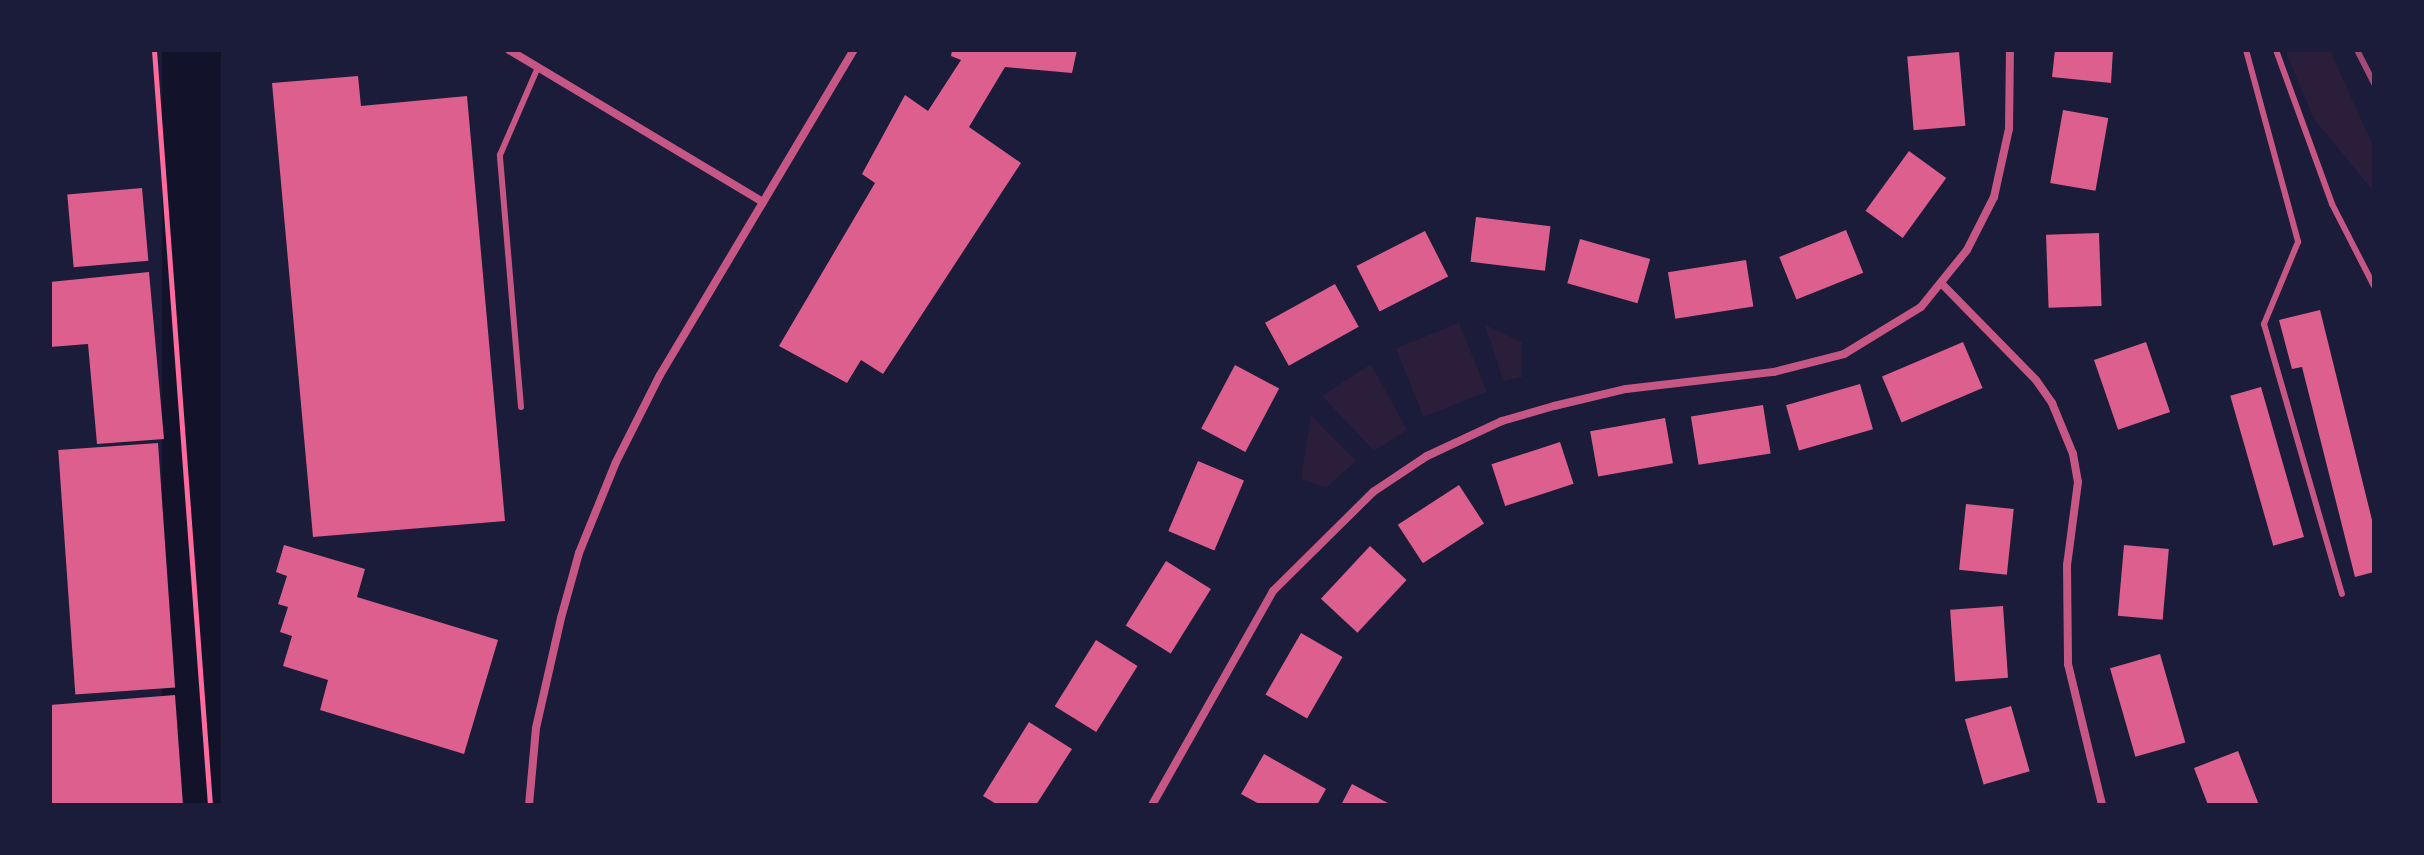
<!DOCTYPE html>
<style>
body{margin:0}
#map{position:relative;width:2424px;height:855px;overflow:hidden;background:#1b1b3a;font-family:"DM Sans",sans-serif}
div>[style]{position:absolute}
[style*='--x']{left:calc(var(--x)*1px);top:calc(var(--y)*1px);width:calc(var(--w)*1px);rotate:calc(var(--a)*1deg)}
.green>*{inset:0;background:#2a1e3b;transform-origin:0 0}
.water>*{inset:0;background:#12122b;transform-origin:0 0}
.building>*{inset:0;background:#dd5f8e;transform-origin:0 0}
.path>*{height:5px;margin:-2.5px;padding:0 2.5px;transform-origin:2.5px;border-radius:2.5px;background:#ff6b9d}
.service>*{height:6px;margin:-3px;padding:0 3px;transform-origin:3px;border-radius:3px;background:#c65784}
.minor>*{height:8px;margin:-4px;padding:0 4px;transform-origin:4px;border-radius:4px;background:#c65784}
.rail>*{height:6px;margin:-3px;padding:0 3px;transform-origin:3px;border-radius:3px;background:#a44b75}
span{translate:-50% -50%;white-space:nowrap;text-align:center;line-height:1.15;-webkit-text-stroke:6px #1b1b3a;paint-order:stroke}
.frame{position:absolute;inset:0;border:52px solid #1b1b3a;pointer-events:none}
</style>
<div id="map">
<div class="green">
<i style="clip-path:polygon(2285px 50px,2330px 50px,2374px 148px,2374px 192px,2314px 119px)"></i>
<i style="left:1459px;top:323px;width:74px;height:68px;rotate:68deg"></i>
<i style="clip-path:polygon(1485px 325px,1522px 342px,1522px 377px,1503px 381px)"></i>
<i style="clip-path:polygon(1371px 364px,1407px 430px,1374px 451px,1322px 396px)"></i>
<i style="clip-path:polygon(1311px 415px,1356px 461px,1326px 488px,1301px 479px)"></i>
</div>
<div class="water">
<i style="left:162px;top:50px;width:59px;height:757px"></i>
</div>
<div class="building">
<i style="clip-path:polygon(952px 50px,1077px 50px,1072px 73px,1005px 67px,969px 127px,1021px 163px,883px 374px,861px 360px,847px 383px,779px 346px,875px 183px,862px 174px,905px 95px,928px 111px,961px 60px,951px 56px)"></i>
<i style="clip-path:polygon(2055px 50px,2113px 50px,2111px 83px,2052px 77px)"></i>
<i style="left:1959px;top:52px;width:74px;height:52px;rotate:85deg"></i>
<i style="clip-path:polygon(358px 76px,361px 106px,467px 96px,505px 521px,313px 537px,272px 83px)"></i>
<i style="left:2063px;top:110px;width:46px;height:74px;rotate:10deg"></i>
<i style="left:1909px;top:151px;width:46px;height:74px;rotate:36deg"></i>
<i style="left:142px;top:188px;width:73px;height:75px;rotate:85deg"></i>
<i style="left:1476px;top:217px;width:75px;height:45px;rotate:7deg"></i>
<i style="left:1846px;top:230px;width:46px;height:72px;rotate:68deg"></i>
<i style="left:1425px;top:231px;width:51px;height:77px;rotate:63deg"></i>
<i style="left:2099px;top:233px;width:73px;height:53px;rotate:88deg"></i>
<i style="left:1580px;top:239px;width:73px;height:46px;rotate:16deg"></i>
<i style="left:1746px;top:260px;width:47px;height:79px;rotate:81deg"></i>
<i style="clip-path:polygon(149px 272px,164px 439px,97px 444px,88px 344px,50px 347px,50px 282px)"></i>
<i style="left:1335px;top:284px;width:49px;height:80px;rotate:61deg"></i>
<i style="clip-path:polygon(2320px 310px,2374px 528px,2374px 572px,2355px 577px,2302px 367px,2292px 369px,2279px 320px)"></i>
<i style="left:1963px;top:342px;width:50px;height:88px;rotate:67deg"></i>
<i style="left:2146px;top:342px;width:74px;height:55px;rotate:71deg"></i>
<i style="left:1235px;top:365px;width:50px;height:72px;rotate:28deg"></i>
<i style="left:1860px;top:384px;width:47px;height:77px;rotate:74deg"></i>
<i style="left:2261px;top:387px;width:156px;height:32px;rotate:74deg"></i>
<i style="left:1763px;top:405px;width:49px;height:73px;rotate:81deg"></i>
<i style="left:1665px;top:418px;width:46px;height:76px;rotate:80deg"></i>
<i style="left:1560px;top:442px;width:44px;height:72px;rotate:72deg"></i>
<i style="left:158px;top:443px;width:245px;height:100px;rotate:86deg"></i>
<i style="left:1198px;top:461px;width:50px;height:76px;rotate:23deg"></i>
<i style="left:1459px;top:485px;width:46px;height:73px;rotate:57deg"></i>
<i style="left:1966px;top:504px;width:48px;height:66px;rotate:6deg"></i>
<i style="clip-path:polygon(284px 545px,365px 569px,357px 597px,498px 640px,464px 754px,320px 710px,328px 680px,283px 666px,292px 636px,280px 632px,288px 607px,278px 604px,287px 576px,276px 572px)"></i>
<i style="left:2124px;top:545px;width:45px;height:71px;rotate:5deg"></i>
<i style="left:1370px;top:546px;width:50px;height:72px;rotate:43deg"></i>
<i style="left:1166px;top:561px;width:53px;height:76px;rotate:32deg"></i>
<i style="left:2003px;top:606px;width:72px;height:53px;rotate:86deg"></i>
<i style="left:1301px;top:633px;width:48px;height:71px;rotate:30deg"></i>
<i style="left:1096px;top:640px;width:49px;height:78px;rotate:32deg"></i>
<i style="left:2160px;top:654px;width:92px;height:52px;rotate:74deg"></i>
<i style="clip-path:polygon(175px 695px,183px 805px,50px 805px,50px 705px)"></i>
<i style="left:2011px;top:706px;width:68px;height:48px;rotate:74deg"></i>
<i style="clip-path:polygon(1029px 722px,1072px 749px,1036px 805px,998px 805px,983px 796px)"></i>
<i style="clip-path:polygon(2238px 751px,2259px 805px,2208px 805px,2194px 768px)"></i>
<i style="clip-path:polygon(1264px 754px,1326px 789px,1317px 805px,1261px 805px,1241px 794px)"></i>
<i style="clip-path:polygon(1352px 784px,1384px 801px,1392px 805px,1341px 805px)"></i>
</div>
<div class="path">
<i style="--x:154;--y:50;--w:757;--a:85.76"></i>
</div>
<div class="service">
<i style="--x:2246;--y:50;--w:199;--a:74.8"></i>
<i style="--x:2298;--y:242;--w:89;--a:112.5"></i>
<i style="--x:2264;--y:324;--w:281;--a:73.9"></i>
<i style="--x:2276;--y:50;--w:164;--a:70"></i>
<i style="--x:2332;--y:204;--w:92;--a:62.9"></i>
<i style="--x:521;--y:407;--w:253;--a:-94.8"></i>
<i style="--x:500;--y:155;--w:96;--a:-66.6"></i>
</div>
<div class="minor">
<i style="--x:509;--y:50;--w:296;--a:30.9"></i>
<i style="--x:1942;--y:284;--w:134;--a:45.6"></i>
<i style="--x:2036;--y:380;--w:28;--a:55"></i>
<i style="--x:2052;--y:403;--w:55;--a:67.6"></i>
<i style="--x:2073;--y:454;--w:28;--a:80"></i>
<i style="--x:2078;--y:482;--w:84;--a:97.5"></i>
<i style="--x:2067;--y:565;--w:99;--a:89.4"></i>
<i style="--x:2068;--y:664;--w:145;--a:76.4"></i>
<i style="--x:529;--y:805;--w:77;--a:-84.8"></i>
<i style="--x:536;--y:728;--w:113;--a:-77.2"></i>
<i style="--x:561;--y:618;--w:67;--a:-74.5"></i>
<i style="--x:579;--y:553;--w:98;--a:-67.9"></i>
<i style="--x:616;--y:462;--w:97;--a:-63.2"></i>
<i style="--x:660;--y:375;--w:378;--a:-59.2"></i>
<i style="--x:1152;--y:805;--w:246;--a:-60.5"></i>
<i style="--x:1273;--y:591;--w:141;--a:-44.7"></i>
<i style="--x:1373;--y:492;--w:65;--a:-33.7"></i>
<i style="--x:1427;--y:456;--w:83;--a:-25"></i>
<i style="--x:1502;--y:421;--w:54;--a:-16.1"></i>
<i style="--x:1554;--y:406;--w:74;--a:-13.3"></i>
<i style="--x:1626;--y:389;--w:149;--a:-6.6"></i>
<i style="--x:1774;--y:372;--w:72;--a:-14.4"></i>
<i style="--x:1844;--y:354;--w:90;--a:-31.4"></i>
<i style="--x:1921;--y:307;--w:73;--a:-51.1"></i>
<i style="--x:1967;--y:250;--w:59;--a:-63"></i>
<i style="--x:1994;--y:197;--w:70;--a:-77.6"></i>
<i style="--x:2009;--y:129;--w:79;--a:-89.3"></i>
</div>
<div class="rail">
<i style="--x:2357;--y:50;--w:38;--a:63"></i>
</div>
<div class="frame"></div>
</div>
